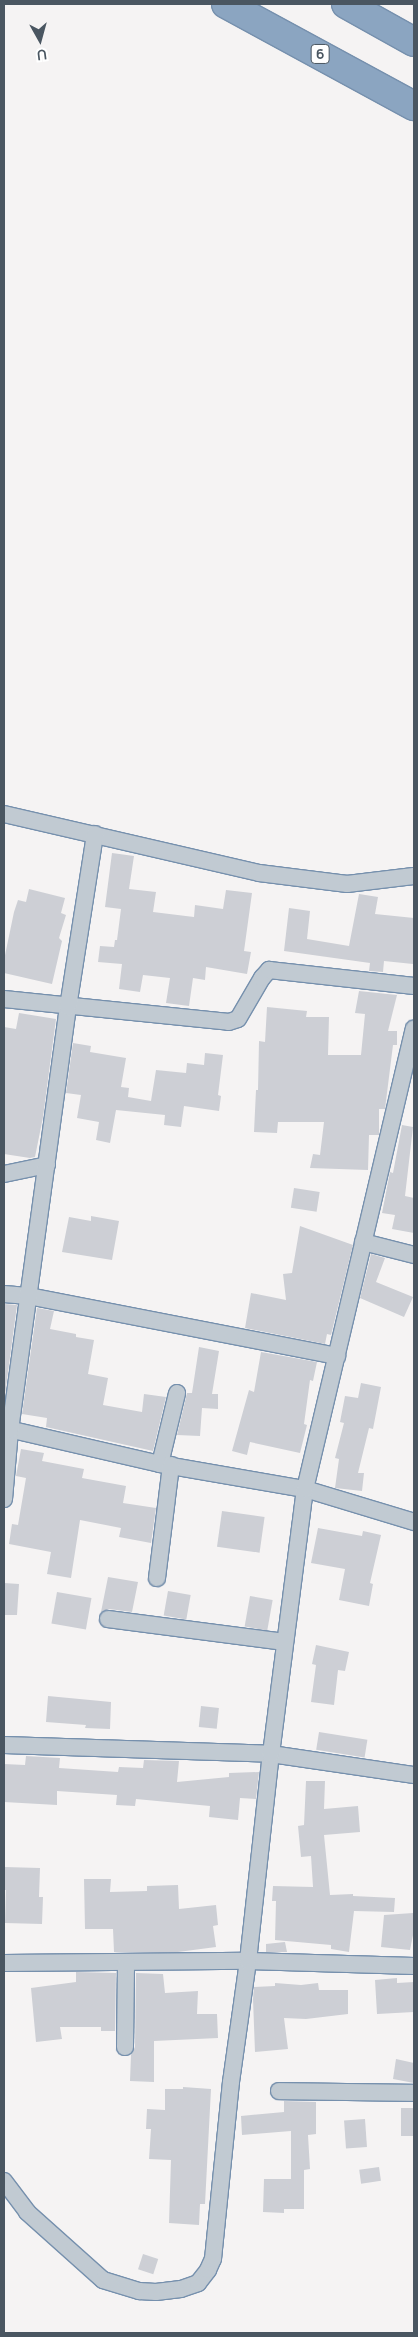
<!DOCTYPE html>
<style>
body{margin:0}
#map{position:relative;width:418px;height:2337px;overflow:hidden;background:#f5f3f3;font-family:Manrope,sans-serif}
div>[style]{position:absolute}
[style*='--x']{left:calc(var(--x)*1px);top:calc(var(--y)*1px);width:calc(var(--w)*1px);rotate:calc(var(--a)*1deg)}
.building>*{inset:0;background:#cdcfd5;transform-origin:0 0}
.roads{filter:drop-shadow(1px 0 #7690ad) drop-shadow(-1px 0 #7690ad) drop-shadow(0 1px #7690ad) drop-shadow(0 -1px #7690ad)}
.street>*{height:16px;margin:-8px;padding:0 8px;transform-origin:8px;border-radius:8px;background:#c1cad2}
.highway>*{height:28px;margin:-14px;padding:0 14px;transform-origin:14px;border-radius:14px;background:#8ba5c1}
span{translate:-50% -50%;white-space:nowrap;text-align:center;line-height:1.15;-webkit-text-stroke:4px #fff;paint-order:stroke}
.shield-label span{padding:1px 4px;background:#fff;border:1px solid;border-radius:4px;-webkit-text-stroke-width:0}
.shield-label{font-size:14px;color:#4a5661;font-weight:700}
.frame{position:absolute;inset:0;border:5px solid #4a5661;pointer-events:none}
.north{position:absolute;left:15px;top:15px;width:50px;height:50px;-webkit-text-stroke:4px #fff;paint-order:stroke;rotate:173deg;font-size:14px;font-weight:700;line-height:20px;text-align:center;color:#4a5661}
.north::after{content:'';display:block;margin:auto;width:18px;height:22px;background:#4a5661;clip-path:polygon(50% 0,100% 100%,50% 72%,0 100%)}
</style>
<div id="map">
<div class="building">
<i style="clip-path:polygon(112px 853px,134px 856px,129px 889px,156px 892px,153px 912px,194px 917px,195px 905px,223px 909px,226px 890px,252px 893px,244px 951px,251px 952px,247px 974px,206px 967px,205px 980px,193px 978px,189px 1006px,166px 1003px,170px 978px,143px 975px,140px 992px,119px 989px,122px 964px,98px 962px,100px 946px,114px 947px,115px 940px,117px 940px,121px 909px,105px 907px)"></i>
<i style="clip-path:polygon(29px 889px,65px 898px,61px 913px,66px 915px,59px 938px,62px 941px,52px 984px,4px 973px,4px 960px,14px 912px,18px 900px,26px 902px)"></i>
<i style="clip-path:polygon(359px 894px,378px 897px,375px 914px,414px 918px,413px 964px,384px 961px,383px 972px,369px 971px,370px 963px,284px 951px,289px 908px,310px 911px,307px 939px,349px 946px)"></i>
<i style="clip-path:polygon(359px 991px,397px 995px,388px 1031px,397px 1031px,397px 1045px,393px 1045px,385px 1109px,379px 1109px,379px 1135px,369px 1135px,368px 1170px,310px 1168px,313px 1154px,320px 1155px,324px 1122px,278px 1122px,277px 1133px,254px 1132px,256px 1090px,258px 1090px,259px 1041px,265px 1042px,267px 1007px,307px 1011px,306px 1017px,329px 1017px,328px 1055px,361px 1055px,365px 1014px,355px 1013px)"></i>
<i style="clip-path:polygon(19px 1013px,56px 1019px,43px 1117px,35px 1157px,30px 1158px,4px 1154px,4px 1027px,16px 1029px)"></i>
<i style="clip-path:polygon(73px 1043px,91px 1046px,90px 1052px,126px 1058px,121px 1087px,129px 1088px,128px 1097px,151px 1101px,156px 1070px,186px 1073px,187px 1063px,204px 1065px,205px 1053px,223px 1055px,218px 1095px,221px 1096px,219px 1111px,184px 1106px,181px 1127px,164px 1125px,165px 1115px,116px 1110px,110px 1143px,96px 1140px,99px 1122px,77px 1118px,81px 1095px,66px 1093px)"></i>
<i style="clip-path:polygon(402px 1125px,413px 1127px,405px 1196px,414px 1198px,414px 1233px,392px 1229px,395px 1215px,382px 1213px,390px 1172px,393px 1173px)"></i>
<i style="left:294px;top:1188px;width:26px;height:20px;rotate:9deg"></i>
<i style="clip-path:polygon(91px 1216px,119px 1221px,112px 1260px,62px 1252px,69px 1217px,91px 1221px)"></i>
<i style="clip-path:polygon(300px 1226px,353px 1245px,331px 1335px,327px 1334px,325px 1344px,245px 1328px,251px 1293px,286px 1300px,283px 1274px,292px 1273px)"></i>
<i style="clip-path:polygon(371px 1254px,385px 1258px,376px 1282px,413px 1297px,404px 1317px,360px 1298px)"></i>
<i style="clip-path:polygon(4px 1304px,17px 1305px,4px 1402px)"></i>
<i style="clip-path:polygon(37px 1308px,54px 1311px,50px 1329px,76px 1334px,76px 1337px,94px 1340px,88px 1374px,108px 1378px,103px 1405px,142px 1412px,144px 1394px,166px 1397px,153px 1451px,46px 1427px,47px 1418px,22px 1414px)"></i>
<i style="clip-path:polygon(199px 1347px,219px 1351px,212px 1394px,218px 1394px,218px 1409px,202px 1408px,200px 1436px,177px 1435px,187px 1393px,192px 1393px)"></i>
<i style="clip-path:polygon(261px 1352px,317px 1362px,313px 1381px,310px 1380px,304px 1424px,307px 1425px,300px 1453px,250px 1442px,247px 1455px,232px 1451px,249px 1390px,254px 1392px)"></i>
<i style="clip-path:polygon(361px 1383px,381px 1387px,373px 1429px,369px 1428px,358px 1473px,364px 1473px,362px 1491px,335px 1488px,339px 1459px,335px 1458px,344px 1423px,340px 1422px,345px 1396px,358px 1398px)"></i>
<i style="clip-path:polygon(21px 1449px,44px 1453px,42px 1461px,84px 1469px,82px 1478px,126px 1486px,123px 1503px,156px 1508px,151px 1543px,119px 1537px,121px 1528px,80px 1520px,71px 1578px,47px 1574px,51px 1552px,9px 1544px,12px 1524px,18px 1525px,26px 1478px,16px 1476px)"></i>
<i style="left:222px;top:1511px;width:43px;height:36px;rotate:8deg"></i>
<i style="clip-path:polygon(318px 1528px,362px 1536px,363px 1531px,381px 1535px,370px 1583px,373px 1584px,369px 1606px,339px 1600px,345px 1569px,311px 1563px)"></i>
<i style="clip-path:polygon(108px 1577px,138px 1582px,132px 1612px,109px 1609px,101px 1612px)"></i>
<i style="clip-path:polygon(4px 1583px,19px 1584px,17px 1615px,4px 1615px)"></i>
<i style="left:168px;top:1591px;width:23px;height:25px;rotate:10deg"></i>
<i style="left:57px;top:1592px;width:35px;height:32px;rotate:10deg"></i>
<i style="left:250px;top:1596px;width:23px;height:31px;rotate:10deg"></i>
<i style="clip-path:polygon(316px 1645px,349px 1652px,345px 1671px,338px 1670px,334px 1705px,311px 1702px,316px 1665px,312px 1664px)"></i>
<i style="clip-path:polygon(48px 1696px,111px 1702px,110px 1729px,85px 1728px,86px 1725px,46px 1722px)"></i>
<i style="left:201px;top:1706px;width:18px;height:21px;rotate:6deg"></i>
<i style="left:319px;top:1732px;width:49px;height:18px;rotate:9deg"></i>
<i style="clip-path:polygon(26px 1756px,60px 1758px,59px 1768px,118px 1772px,119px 1767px,143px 1768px,144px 1760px,179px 1761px,177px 1782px,229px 1777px,229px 1773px,259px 1772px,256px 1799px,240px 1798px,238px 1820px,209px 1817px,210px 1806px,136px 1799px,135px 1806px,116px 1805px,117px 1795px,57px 1791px,57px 1805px,4px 1802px,4px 1764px,25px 1765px)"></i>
<i style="clip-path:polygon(306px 1781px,325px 1781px,324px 1809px,358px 1806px,360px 1832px,324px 1835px,330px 1895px,353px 1894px,353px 1896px,395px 1898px,394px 1912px,354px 1911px,349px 1952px,331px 1949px,331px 1945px,275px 1940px,276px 1901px,272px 1901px,273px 1886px,313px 1887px,311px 1856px,301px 1857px,298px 1826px,304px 1825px)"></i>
<i style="clip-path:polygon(4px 1867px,40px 1868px,39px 1897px,43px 1897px,42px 1924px,5px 1923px,6px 1890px,4px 1890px)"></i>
<i style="clip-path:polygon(84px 1879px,111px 1879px,110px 1892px,147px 1891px,147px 1886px,178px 1885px,179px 1909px,216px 1905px,218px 1925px,213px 1926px,216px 1947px,178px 1952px,114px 1952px,113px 1929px,85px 1929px)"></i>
<i style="clip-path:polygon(413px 1913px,414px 1930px,410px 1950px,381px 1947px,384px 1915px)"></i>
<i style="clip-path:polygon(285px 1942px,287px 1952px,266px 1952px,266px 1944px)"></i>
<i style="clip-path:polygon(76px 1972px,116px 1973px,115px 2031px,101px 2031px,101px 2027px,60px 2027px,62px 2039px,36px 2042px,31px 1988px,76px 1982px)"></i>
<i style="clip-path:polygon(136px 1973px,163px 1974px,165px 1993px,198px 1991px,197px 2014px,217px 2014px,218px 2038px,154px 2041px,154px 2082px,130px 2081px,131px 2055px,135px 2047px)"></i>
<i style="clip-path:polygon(397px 1978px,397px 1983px,414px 1982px,414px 2012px,377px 2014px,375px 1980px)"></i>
<i style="clip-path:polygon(275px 1983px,301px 1985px,318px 1983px,319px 1990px,348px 1990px,348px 2014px,306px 2019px,284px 2018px,288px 2049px,255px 2052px,253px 1999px,254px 1987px,275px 1986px)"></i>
<i style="clip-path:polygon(396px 2059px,414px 2063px,414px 2083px,393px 2079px)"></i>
<i style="clip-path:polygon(183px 2087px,211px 2089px,205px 2204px,200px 2204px,199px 2225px,169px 2223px,171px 2160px,149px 2159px,151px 2129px,146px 2129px,147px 2109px,165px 2110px,165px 2089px,183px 2089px)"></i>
<i style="clip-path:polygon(284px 2101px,316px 2102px,316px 2134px,308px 2135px,310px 2169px,304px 2170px,304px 2209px,284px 2209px,284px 2213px,263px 2212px,264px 2179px,291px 2179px,291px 2131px,242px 2135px,241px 2116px,284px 2112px)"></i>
<i style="left:401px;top:2108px;width:13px;height:28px"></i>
<i style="left:365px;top:2119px;width:28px;height:21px;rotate:86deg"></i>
<i style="left:379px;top:2167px;width:14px;height:20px;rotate:82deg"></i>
<i style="left:143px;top:2254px;width:16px;height:16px;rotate:18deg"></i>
</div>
<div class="roads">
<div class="street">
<i style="--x:4;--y:814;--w:262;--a:13"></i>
<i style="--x:259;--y:873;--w:89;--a:7.1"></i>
<i style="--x:347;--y:884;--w:67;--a:-6.8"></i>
<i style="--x:4;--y:999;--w:226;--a:5.8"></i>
<i style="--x:229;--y:1022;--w:9;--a:-18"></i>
<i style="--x:238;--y:1019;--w:48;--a:-59.7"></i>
<i style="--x:262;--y:978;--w:11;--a:-49"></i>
<i style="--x:269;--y:970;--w:146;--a:6.3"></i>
<i style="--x:4;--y:1174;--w:44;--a:-11.8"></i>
<i style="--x:363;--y:1242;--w:53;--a:14.3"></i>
<i style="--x:4;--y:1294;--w:24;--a:5"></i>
<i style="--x:28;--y:1296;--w:315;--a:11"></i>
<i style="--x:4;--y:1428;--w:160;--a:13"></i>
<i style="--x:160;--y:1464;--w:147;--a:9.8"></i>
<i style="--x:305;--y:1489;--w:114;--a:16.8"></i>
<i style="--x:160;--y:1464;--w:73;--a:-76.5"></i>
<i style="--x:4;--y:1499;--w:69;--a:-85"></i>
<i style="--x:10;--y:1430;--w:427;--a:-82.2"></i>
<i style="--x:68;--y:1007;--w:175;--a:-81.1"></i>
<i style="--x:157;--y:1578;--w:114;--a:-82.9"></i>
<i style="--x:108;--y:1619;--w:178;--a:7.4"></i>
<i style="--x:4;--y:1745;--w:267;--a:1.9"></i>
<i style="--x:271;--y:1754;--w:145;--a:8.4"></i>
<i style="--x:4;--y:1963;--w:244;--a:-0.5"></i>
<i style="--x:248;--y:1961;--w:166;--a:1.7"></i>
<i style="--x:125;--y:2047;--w:84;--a:-89.3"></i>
<i style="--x:279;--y:2091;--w:135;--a:0.8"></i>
<i style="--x:4;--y:2181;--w:39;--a:53"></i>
<i style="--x:27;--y:2212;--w:102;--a:41.8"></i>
<i style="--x:103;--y:2280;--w:38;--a:17"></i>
<i style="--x:139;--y:2291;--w:17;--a:3"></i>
<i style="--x:156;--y:2292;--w:25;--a:-7"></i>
<i style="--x:181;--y:2289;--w:18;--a:-19"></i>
<i style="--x:198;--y:2283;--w:16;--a:-52"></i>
<i style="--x:208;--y:2270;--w:12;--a:-66"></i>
<i style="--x:213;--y:2259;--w:178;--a:-84.2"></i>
<i style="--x:231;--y:2082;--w:122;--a:-82"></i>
<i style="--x:248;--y:1961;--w:208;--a:-83.7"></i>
<i style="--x:271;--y:1754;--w:267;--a:-82.7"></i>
<i style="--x:305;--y:1489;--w:473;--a:-76.7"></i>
</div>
<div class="highway">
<i style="--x:226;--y:4;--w:214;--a:28.5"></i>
<i style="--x:346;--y:4;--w:78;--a:29.2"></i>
</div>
</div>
<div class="shield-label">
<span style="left:320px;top:54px">6</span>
</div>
<div class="frame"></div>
<div class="north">U</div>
</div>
